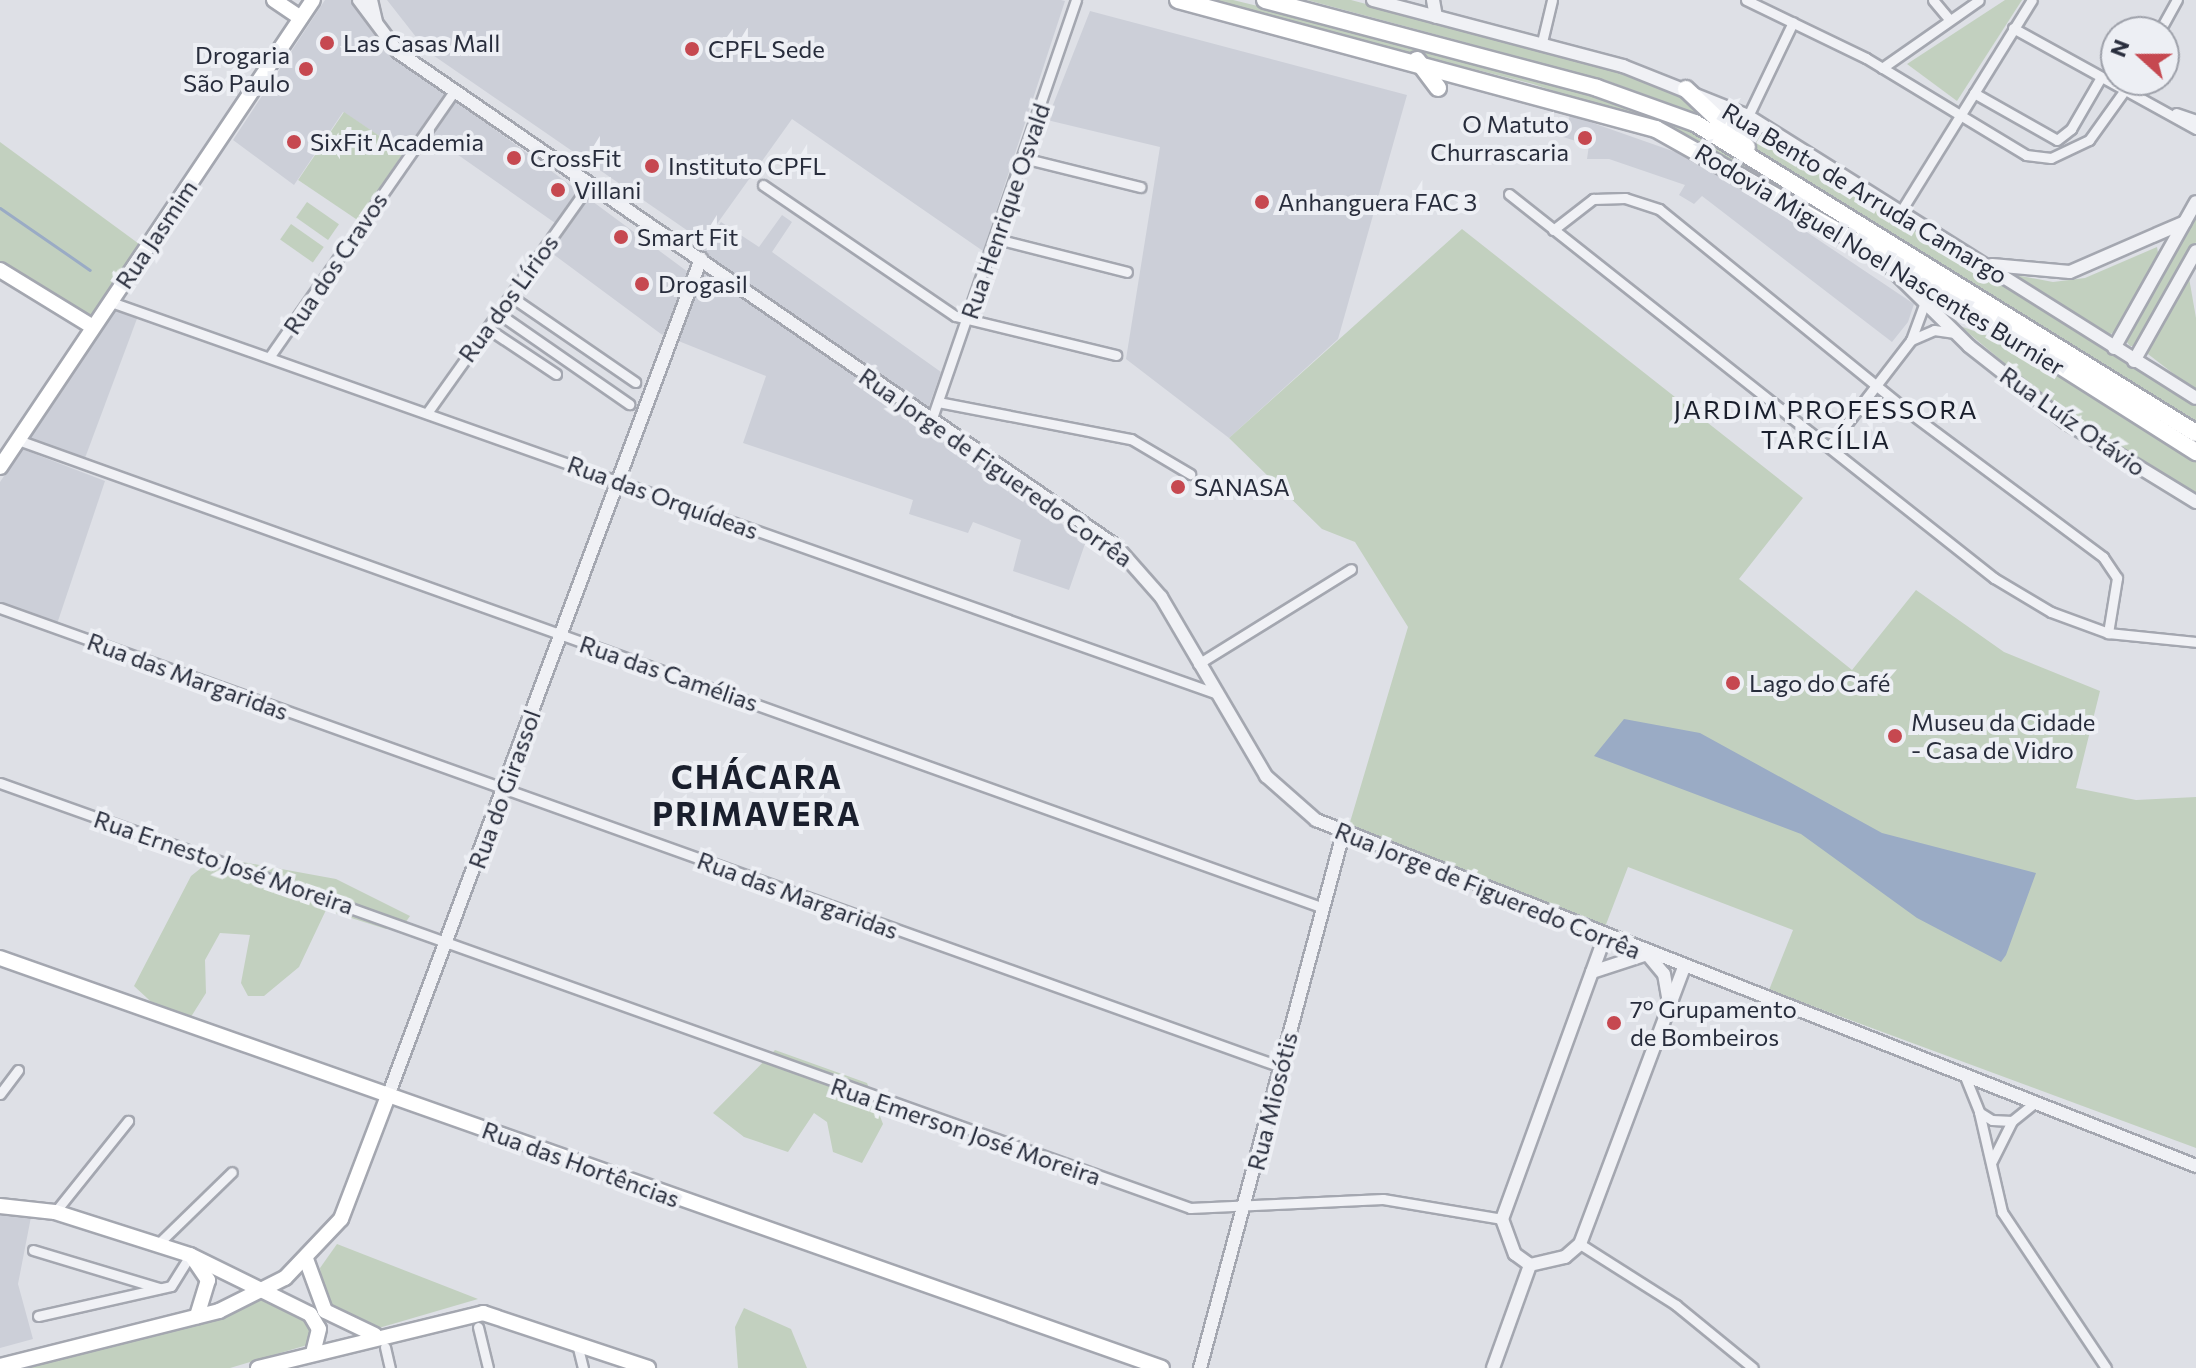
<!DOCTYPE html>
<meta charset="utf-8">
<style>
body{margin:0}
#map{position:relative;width:2196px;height:1368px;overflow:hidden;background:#dee0e6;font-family:Commissioner,sans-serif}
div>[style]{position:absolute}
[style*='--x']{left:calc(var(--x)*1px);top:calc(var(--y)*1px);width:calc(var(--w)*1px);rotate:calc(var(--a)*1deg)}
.built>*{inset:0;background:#cccfd8}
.green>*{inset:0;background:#c2d0bf;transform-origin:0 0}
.water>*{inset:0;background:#9aabc5}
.stream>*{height:3px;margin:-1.5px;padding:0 1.5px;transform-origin:1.5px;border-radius:1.5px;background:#9aabc5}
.roads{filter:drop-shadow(2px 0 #a4a7b0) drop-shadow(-2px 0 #a4a7b0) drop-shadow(0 2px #a4a7b0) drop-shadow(0 -2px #a4a7b0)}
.minor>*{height:9px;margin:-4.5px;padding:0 4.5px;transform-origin:4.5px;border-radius:4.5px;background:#f0f1f5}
.tertiary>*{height:12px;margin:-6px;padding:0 6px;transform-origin:6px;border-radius:6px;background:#f0f1f5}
.secondary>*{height:14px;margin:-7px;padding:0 7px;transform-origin:7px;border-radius:7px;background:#fff}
.trunk>*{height:16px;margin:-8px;padding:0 8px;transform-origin:8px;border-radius:8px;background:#fff}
.dots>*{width:22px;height:22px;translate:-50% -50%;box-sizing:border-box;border:4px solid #edeff4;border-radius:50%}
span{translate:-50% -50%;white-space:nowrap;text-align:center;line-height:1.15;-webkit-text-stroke:8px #edeff4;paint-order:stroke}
.poi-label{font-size:24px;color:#282d3c}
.left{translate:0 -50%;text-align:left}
.right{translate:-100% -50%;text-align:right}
.street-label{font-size:24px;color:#282d3c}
.neighbourhood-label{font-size:26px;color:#1a1f2d;letter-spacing:2px}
.district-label{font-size:32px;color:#1a1f2d;font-weight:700;letter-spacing:2px}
.north{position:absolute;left:2100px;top:16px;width:80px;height:80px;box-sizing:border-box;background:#edeff4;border:2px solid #9ea1aa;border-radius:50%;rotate:291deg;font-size:22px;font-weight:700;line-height:32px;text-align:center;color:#282d3c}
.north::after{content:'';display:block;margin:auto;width:28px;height:36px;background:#c64850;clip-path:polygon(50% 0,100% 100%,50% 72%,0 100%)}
</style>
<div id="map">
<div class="built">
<i style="clip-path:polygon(325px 0,354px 0,385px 48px,688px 272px,721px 222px,759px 247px,782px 215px,792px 222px,772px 252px,941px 372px,922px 425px,1086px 541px,1069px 590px,1013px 571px,1021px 540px,973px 522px,968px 533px,909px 514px,913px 500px,743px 443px,766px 376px,661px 334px,553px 254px,558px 225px,421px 129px,404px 152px,343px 112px,294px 185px,233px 140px)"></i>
<i style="clip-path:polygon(387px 0,1061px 0,1065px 1px,983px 251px,792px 119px,704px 242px,427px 51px)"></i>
<i style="clip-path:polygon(1090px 11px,1407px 95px,1338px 339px,1229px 438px,1126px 359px,1160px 147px,1047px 120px)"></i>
<i style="clip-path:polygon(1570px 115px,1701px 161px,1914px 304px,1908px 322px,1892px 342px,1702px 196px,1694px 204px,1679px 195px,1685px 185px,1609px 159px,1587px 159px,1589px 145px,1563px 137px)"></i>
<i style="clip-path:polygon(115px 306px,138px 316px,85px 458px,27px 438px)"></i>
<i style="clip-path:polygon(22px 449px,105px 481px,57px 624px,0 603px,0 482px)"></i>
<i style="clip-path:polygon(0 1214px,31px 1217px,18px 1284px,33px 1339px,0 1348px)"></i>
</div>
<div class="green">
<i style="clip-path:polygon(1200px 0,1233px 0,1363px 32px,1610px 99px,1688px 128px,2196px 446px,1691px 137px,1533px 84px)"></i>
<i style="clip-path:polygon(1307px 0,1351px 0,1637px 76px,1686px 98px,1707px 117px,1605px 80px)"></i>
<i style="clip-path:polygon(2005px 0,2022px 0,1957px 101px,1907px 64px)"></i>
<i style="left:344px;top:112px;width:72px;height:82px;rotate:34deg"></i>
<i style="clip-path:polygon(1730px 116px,2196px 403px,2196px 424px,1760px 153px)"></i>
<i style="clip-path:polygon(0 142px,146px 249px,93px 327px,0 270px)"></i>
<i style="left:307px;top:202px;width:39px;height:19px;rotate:35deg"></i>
<i style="clip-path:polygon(2196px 213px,2196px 242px,2137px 346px,2130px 346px,2126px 341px)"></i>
<i style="left:291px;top:224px;width:40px;height:19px;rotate:35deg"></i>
<i style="clip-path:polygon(1462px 229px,1803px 498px,1739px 579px,1852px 670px,1916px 590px,2004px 652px,2100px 691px,2076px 788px,2136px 800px,2196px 797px,2196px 1148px,1769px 990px,1793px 930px,1628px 867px,1605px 927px,1348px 829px,1408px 627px,1355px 542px,1322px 529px,1229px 438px)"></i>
<i style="clip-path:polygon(2157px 247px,2159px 258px,2122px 327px,2109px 335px,2000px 272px,2053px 282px,2085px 278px)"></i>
<i style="clip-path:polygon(2188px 272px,2196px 318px,2196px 391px,2144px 351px)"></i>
<i style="clip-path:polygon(1960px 326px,2005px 342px,2196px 457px,2196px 495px,2074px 421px)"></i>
<i style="clip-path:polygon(215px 857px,336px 879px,410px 916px,401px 929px,386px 929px,326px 910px,299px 967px,264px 996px,248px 996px,241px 983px,250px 935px,220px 933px,205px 960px,206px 993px,189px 1020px,160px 1010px,134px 986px,191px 876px)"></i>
<i style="clip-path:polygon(775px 1050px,867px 1083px,883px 1124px,862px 1163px,833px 1152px,827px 1122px,814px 1113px,788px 1152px,744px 1137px,713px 1113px)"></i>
<i style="clip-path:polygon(337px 1244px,478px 1299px,372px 1330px,333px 1309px,324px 1295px,320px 1268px)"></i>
<i style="clip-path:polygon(261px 1300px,310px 1321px,314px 1343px,230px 1368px,6px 1368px)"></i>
<i style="clip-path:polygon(744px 1308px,791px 1329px,807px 1368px,738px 1368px,735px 1327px)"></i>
</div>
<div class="water">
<i style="clip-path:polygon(1624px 719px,1700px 733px,1882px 833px,2036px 873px,2006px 955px,2001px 962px,1917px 918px,1801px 834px,1594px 756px)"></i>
</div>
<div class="stream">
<i style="--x:0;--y:208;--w:109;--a:34.6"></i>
</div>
<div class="roads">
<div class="minor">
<i style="--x:1746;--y:0;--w:133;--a:25.8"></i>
<i style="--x:1866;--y:58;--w:187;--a:31.2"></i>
<i style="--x:2026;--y:155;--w:25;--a:7"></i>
<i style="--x:2051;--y:158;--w:42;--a:-25.3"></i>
<i style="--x:2089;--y:140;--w:74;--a:-54.4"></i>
<i style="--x:1933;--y:0;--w:26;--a:50"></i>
<i style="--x:2013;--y:28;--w:209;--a:28.9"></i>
<i style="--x:2159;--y:32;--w:37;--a:-61"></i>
<i style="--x:1542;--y:42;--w:43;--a:-76.6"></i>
<i style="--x:1882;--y:68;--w:118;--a:-35"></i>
<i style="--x:1974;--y:93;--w:95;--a:29.5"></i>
<i style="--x:2057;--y:140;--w:18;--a:-38"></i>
<i style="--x:2071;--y:129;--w:58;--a:-59.9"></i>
<i style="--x:2176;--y:113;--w:21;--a:19"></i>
<i style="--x:1748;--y:116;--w:104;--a:-64.4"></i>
<i style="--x:1023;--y:158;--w:121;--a:13.9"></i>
<i style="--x:763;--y:185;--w:232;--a:34.3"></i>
<i style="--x:955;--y:316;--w:166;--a:13.6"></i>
<i style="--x:1509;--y:194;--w:619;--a:38.37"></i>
<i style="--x:1994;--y:578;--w:66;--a:30.8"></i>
<i style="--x:2051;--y:612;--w:61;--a:20.2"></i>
<i style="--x:2108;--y:633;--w:88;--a:5.8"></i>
<i style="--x:1901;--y:211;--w:248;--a:-58.2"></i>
<i style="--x:1553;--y:230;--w:51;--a:-37.8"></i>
<i style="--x:1593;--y:199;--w:32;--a:-2"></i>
<i style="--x:1625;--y:198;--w:36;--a:18"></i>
<i style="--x:1659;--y:209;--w:323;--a:39.1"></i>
<i style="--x:1910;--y:413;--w:241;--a:36.7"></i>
<i style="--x:2103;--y:557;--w:25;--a:56"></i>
<i style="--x:2117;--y:578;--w:56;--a:99.3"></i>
<i style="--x:997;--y:239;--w:134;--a:14.2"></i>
<i style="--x:510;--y:296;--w:152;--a:34.5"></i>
<i style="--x:111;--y:302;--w:1171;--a:19.5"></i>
<i style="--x:498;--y:313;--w:160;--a:34.8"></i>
<i style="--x:487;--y:328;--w:83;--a:33.7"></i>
<i style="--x:1911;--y:340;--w:25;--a:-23"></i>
<i style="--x:1934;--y:330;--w:21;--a:8"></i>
<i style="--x:270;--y:356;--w:323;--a:-55.2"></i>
<i style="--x:938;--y:402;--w:197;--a:10.9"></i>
<i style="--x:1131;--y:439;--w:69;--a:30.7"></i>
<i style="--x:427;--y:413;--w:281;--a:-54.6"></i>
<i style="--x:931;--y:421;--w:445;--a:-71"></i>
<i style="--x:18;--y:440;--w:1384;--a:19.72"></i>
<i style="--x:1831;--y:444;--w:131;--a:-52.4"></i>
<i style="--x:1911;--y:340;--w:40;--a:-69.8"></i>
<i style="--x:0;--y:608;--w:1361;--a:19.71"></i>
<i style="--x:1198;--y:664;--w:180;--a:-31.8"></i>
<i style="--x:0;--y:783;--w:1264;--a:19.65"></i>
<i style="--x:1190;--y:1208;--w:193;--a:-2.7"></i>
<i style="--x:1383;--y:1199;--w:121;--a:9.5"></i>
<i style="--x:1966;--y:1079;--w:35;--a:68"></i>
<i style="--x:1979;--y:1112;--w:15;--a:32"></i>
<i style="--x:1992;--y:1120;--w:20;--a:3"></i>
<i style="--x:2012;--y:1121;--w:26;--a:-39"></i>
<i style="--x:0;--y:1094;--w:30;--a:-53"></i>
<i style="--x:1979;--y:1112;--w:103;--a:77"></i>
<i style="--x:2002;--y:1212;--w:187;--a:56.3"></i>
<i style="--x:1992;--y:1161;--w:45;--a:-63.4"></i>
<i style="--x:55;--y:1212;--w:117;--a:-51.3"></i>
<i style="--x:160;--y:1242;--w:100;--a:-44.2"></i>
<i style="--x:1580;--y:1244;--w:114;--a:32.4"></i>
<i style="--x:1676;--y:1305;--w:99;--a:39.3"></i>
<i style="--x:33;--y:1250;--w:132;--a:16.8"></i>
<i style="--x:38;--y:1316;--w:136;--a:-12.7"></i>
<i style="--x:171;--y:1286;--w:36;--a:-58"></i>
<i style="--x:478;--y:1327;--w:42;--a:76.3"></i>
<i style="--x:577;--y:1344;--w:25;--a:76"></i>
<i style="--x:385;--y:1347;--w:22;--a:77"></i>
</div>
<div class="tertiary">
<i style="--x:359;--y:0;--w:65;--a:53.1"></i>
<i style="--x:398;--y:52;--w:872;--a:34.53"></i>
<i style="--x:1116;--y:546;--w:68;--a:48.6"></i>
<i style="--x:1161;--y:597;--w:208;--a:59.6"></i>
<i style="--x:1266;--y:776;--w:67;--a:41.3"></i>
<i style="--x:1316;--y:820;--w:946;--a:21.46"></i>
<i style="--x:371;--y:0;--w:22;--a:77"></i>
<i style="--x:1373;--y:0;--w:259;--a:14.8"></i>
<i style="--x:1623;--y:66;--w:135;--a:21.8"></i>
<i style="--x:1748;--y:116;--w:529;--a:32.19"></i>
<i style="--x:1433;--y:0;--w:17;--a:80"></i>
<i style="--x:1992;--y:265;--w:78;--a:5.1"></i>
<i style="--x:2070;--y:272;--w:125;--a:-23.5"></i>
<i style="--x:1892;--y:270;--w:108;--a:44.6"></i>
<i style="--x:1969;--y:346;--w:125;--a:38.2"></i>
<i style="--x:2067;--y:423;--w:151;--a:31.5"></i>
<i style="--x:2114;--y:348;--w:167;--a:-60.7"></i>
<i style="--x:2134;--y:361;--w:126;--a:-60.6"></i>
<i style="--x:1604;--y:939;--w:298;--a:110"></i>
<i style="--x:1502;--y:1219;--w:37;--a:70"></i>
<i style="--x:1515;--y:1254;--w:19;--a:36"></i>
<i style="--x:1530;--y:1265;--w:36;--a:-13"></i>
<i style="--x:1565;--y:1257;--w:20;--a:-41"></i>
<i style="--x:1580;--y:1244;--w:296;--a:-69.4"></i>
<i style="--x:1592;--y:972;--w:58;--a:-18.1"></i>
<i style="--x:1647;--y:954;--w:26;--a:50"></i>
<i style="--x:1664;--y:974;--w:27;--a:80"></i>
<i style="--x:388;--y:1096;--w:894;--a:-69.5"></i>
<i style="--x:1200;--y:1368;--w:553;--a:-75.01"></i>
<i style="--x:1493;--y:1368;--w:109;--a:-70.2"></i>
</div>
<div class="secondary">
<i style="--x:274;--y:0;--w:32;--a:34"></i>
<i style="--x:0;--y:270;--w:109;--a:31.5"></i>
<i style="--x:0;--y:467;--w:562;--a:-56.17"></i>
<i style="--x:0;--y:958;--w:1232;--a:19.43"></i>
<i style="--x:0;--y:1206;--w:55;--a:6.2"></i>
<i style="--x:55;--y:1212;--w:142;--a:17.7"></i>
<i style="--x:190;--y:1255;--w:134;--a:26.2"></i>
<i style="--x:310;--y:1314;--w:17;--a:59"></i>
<i style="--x:319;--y:1329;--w:25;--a:104"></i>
<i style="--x:193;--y:1258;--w:27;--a:56"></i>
<i style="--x:208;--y:1280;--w:38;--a:107"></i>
<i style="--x:306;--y:1259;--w:55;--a:69.9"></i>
<i style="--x:325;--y:1311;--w:55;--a:25.6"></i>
<i style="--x:0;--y:1366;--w:226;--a:-14.1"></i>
<i style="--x:219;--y:1311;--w:74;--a:-26.6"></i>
<i style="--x:285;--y:1278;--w:81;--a:-46.5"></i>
<i style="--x:341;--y:1219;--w:132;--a:-69.1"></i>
<i style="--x:258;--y:1368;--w:232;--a:-13.7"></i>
<i style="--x:483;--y:1313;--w:174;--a:18.4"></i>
</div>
<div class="trunk">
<i style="--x:1178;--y:0;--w:495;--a:15.1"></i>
<i style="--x:1656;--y:129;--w:318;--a:29.4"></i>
<i style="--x:1933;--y:285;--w:312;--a:32.4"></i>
<i style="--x:1265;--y:0;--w:343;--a:14.8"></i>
<i style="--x:1597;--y:88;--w:104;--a:19.7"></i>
<i style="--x:1695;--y:123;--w:589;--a:31.75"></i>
<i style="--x:1417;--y:60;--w:35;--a:53"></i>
<i style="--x:1686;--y:89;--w:84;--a:43.6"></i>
</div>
</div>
<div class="dots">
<i style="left:327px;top:43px;background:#c64850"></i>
<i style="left:692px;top:49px;background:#c64850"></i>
<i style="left:306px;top:69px;background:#c64850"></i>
<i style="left:1585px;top:138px;background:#c64850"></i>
<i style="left:294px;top:142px;background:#c64850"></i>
<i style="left:514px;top:158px;background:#c64850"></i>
<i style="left:652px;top:166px;background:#c64850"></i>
<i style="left:558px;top:190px;background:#c64850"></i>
<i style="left:1262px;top:202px;background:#c64850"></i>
<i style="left:621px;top:237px;background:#c64850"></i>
<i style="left:642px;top:284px;background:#c64850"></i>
<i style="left:1178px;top:487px;background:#c64850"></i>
<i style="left:1733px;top:683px;background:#c64850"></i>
<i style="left:1895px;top:736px;background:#c64850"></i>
<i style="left:1614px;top:1023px;background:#c64850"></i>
</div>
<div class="poi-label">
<span class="left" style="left:343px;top:43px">Las Casas Mall</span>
<span class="left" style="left:708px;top:49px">CPFL Sede</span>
<span class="right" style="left:290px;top:69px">Drogaria<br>São Paulo</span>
<span class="right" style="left:1569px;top:138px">O Matuto<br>Churrascaria</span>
<span class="left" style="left:310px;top:142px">SixFit Academia</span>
<span class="left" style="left:530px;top:158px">CrossFit</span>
<span class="left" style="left:668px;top:166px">Instituto CPFL</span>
<span class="left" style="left:574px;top:190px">Villani</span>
<span class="left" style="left:1278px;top:202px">Anhanguera FAC 3</span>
<span class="left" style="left:637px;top:237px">Smart Fit</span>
<span class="left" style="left:658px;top:284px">Drogasil</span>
<span class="left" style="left:1194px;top:487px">SANASA</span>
<span class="left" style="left:1749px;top:683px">Lago do Café</span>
<span class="left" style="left:1911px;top:736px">Museu da Cidade<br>- Casa de Vidro</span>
<span class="left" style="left:1630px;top:1023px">7º Grupamento<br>de Bombeiros</span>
</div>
<div class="street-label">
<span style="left:1865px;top:193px;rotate:31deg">Rua Bento de Arruda Camargo</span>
<span style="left:1005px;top:211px;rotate:-71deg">Rua Henrique Osvald</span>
<span style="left:156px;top:234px;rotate:-56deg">Rua Jasmim</span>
<span style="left:1880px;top:259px;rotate:31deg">Rodovia Miguel Noel Nascentes Burnier</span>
<span style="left:335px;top:263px;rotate:-56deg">Rua dos Cravos</span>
<span style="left:508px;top:298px;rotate:-54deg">Rua dos Lírios</span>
<span style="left:2073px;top:421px;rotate:35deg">Rua Luíz Otávio</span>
<span style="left:996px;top:467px;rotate:35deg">Rua Jorge de Figueredo Corrêa</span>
<span style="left:663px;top:497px;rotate:20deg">Rua das Orquídeas</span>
<span style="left:669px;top:673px;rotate:19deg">Rua das Camélias</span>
<span style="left:188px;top:676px;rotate:20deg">Rua das Margaridas</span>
<span style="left:504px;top:789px;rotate:-70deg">Rua do Girassol</span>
<span style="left:224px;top:862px;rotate:19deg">Rua Ernesto José Moreira</span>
<span style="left:1488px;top:890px;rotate:22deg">Rua Jorge de Figueredo Corrêa</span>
<span style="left:798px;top:895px;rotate:20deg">Rua das Margaridas</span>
<span style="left:1272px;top:1101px;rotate:-76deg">Rua Miosótis</span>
<span style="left:966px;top:1131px;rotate:19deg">Rua Emerson José Moreira</span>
<span style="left:581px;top:1164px;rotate:20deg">Rua das Hortências</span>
</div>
<div class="neighbourhood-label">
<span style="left:1826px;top:424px">JARDIM PROFESSORA<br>TARCÍLIA</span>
</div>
<div class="district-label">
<span style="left:757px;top:795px">CHÁCARA<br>PRIMAVERA</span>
</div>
<div class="north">N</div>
</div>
